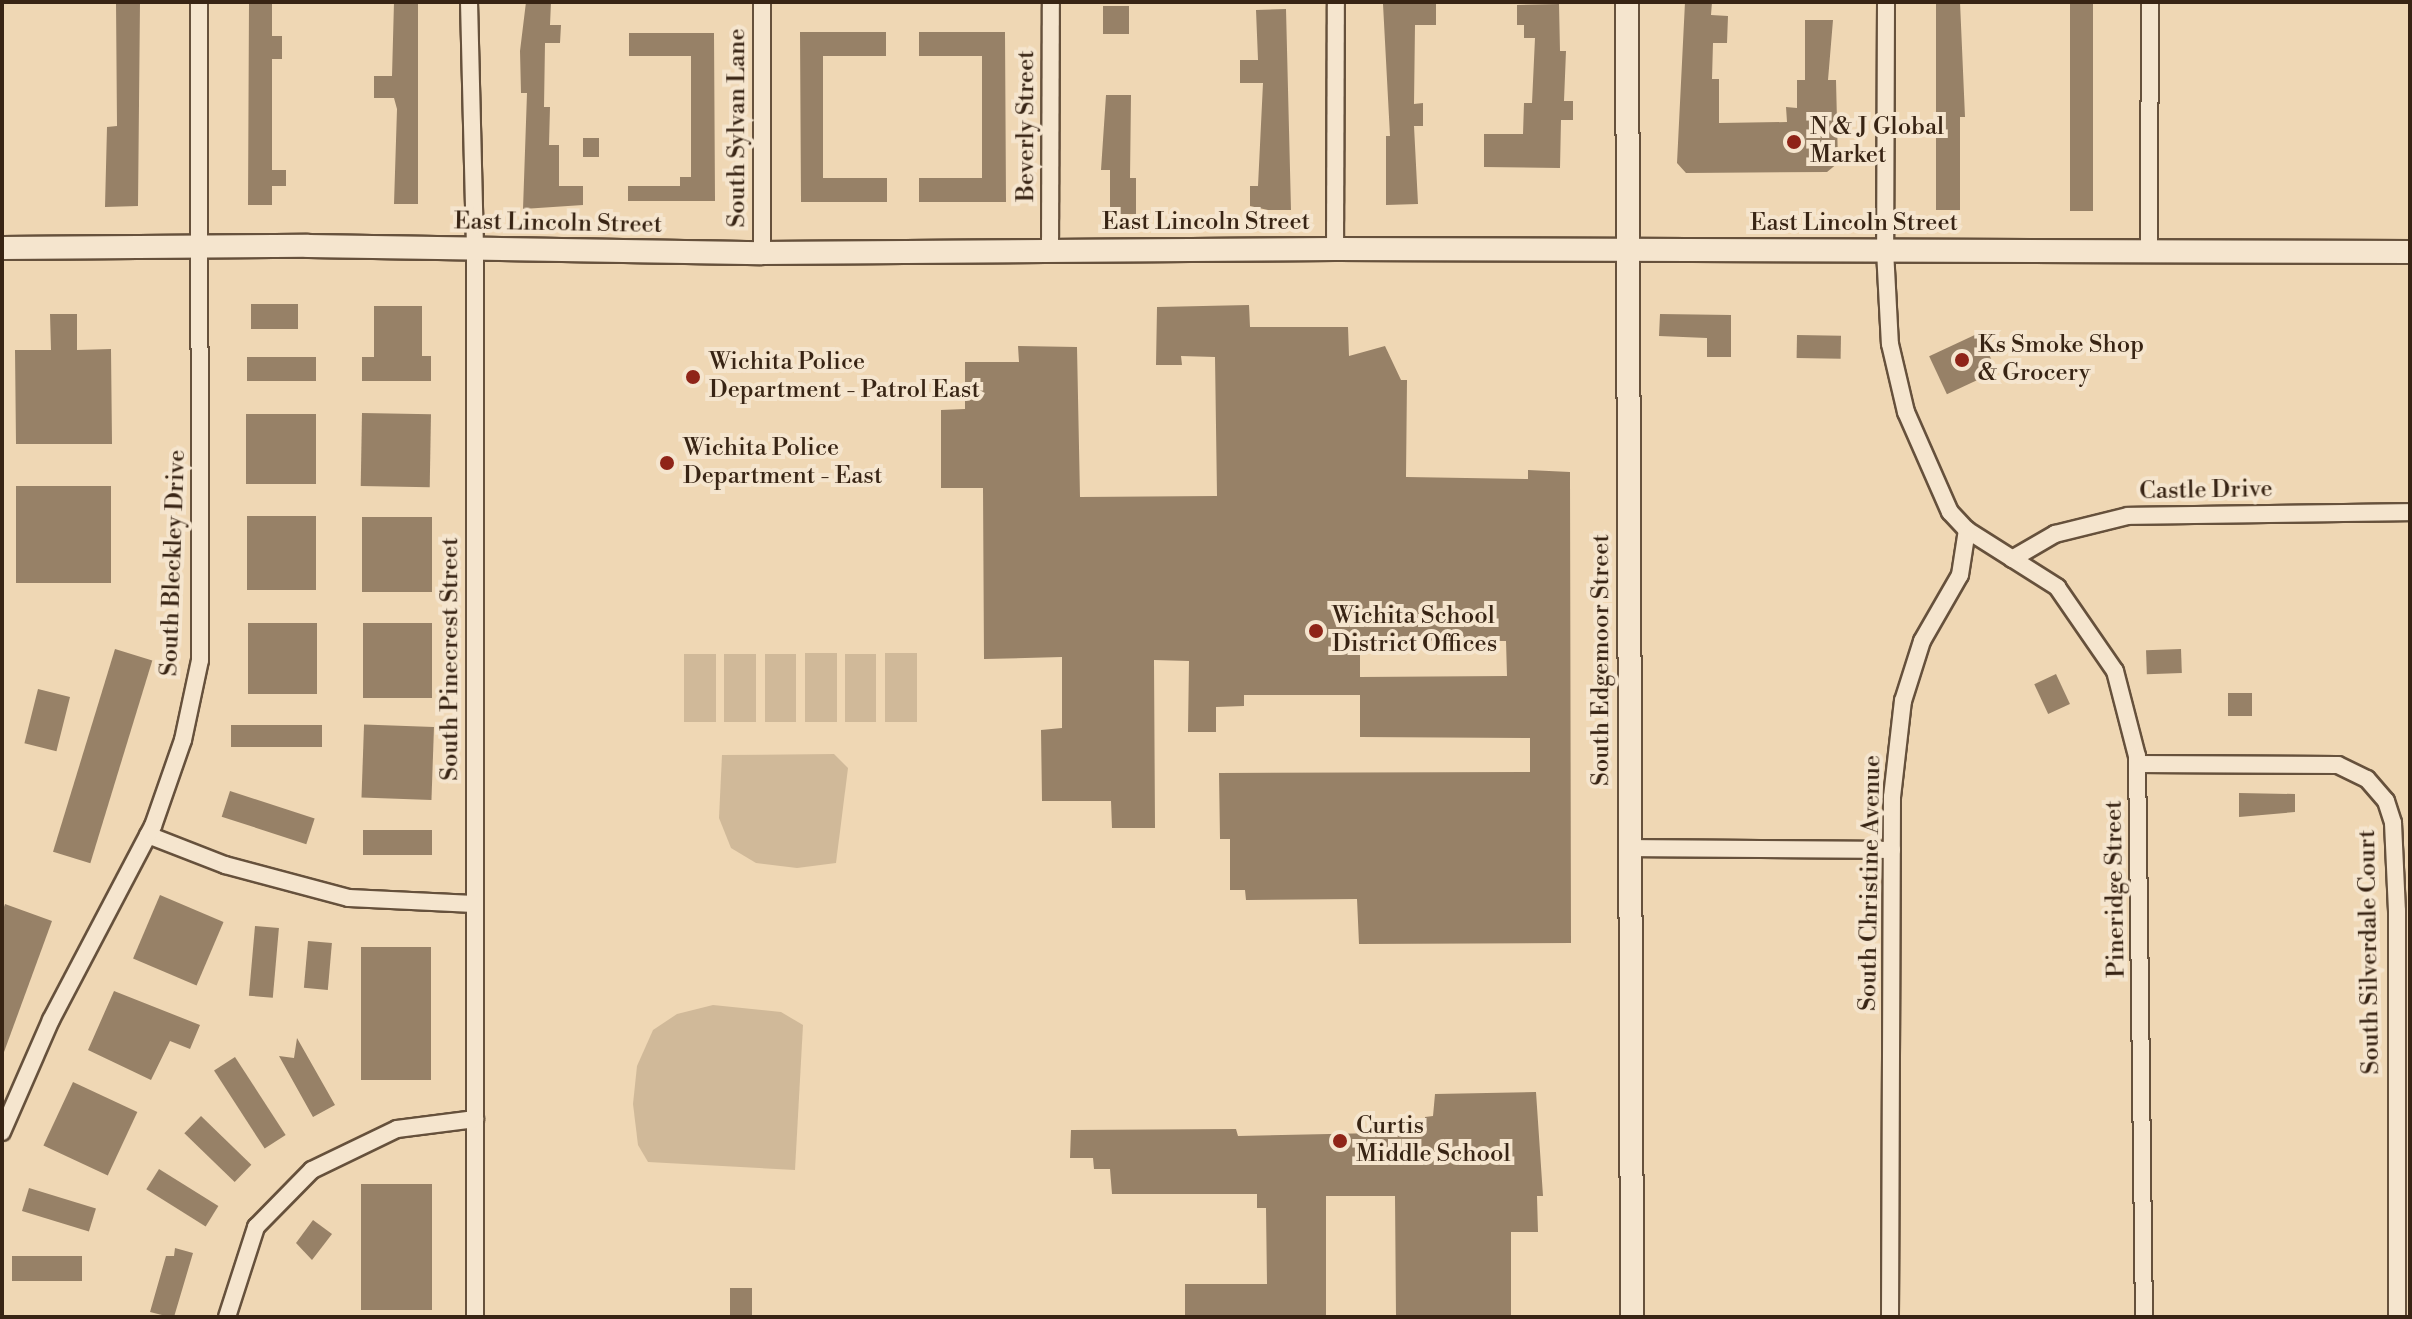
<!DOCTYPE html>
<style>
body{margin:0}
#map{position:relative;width:2412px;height:1319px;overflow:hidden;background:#efd7b4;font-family:"Libre Bodoni",serif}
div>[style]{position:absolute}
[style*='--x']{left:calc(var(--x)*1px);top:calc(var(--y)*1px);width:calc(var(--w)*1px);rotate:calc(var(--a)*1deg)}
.green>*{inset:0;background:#d0b999;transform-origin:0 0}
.building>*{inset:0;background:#978167;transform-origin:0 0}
.roads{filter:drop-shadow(2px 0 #66513c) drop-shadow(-2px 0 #66513c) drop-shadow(0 2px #66513c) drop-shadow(0 -2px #66513c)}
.street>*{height:16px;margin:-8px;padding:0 8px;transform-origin:8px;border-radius:8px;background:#f5e5ce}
.secondary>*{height:22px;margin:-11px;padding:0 11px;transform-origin:11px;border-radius:11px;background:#f5e5ce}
.dots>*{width:22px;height:22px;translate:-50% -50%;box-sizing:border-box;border:4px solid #f5e5ce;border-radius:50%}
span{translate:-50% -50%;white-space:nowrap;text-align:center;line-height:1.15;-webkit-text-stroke:8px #f5e5ce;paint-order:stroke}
.street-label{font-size:24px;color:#382414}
.poi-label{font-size:24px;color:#382414}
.left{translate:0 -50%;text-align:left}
.frame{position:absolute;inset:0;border:4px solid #382414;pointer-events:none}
</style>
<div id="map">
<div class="green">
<i style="left:837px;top:653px;width:69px;height:32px;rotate:90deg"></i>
<i style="left:885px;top:653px;width:32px;height:69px"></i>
<i style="left:684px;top:654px;width:32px;height:68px"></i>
<i style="left:724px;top:654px;width:32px;height:68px"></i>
<i style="left:765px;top:654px;width:31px;height:68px"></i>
<i style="left:845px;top:654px;width:31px;height:68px"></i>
<i style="clip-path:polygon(834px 754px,848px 768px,836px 863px,797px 868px,756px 863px,731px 848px,719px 818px,722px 755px)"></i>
<i style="clip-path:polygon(713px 1005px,781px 1012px,803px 1025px,795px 1170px,648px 1162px,638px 1145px,633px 1104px,637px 1066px,653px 1030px,677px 1014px)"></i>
</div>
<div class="building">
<i style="clip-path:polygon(116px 2px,140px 2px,138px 206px,105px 207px,107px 127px,117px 126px)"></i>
<i style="clip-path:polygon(249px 2px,272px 2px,272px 36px,282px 36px,282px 59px,272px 59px,272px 170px,286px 170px,286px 186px,272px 186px,272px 205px,248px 205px)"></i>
<i style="clip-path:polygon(394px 2px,418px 2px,418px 204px,394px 204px,397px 109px,394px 98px,374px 98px,374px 76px,392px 76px)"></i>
<i style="clip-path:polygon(526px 2px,551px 2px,550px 25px,561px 25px,560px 43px,545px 43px,544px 107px,550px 107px,549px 145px,559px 145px,559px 186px,583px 186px,583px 205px,523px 209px,527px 93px,521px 93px,520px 51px)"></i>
<i style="clip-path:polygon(1685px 2px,1712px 2px,1711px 15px,1728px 16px,1727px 43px,1713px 43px,1712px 79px,1719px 79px,1719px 123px,1787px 122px,1786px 107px,1797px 108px,1797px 80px,1805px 80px,1805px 20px,1833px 20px,1828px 80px,1836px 80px,1838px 163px,1827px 172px,1686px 173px,1677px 163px)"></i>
<i style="clip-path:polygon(1936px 2px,1960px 2px,1965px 117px,1960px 117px,1960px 210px,1936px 210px)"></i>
<i style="left:2070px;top:2px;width:23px;height:209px"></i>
<i style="clip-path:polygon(1383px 4px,1436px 4px,1436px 25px,1415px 25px,1414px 104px,1423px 103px,1423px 126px,1414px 126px,1418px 204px,1386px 205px,1386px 136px,1390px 136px)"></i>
<i style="clip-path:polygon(1559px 4px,1560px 51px,1566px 51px,1564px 101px,1573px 101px,1573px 120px,1561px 120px,1560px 168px,1484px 167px,1484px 134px,1523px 134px,1524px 103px,1532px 103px,1535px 38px,1524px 38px,1524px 25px,1517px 25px,1517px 5px)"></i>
<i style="left:1103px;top:6px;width:26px;height:28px"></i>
<i style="clip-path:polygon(1286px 9px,1291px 210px,1268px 210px,1250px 206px,1250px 186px,1258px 186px,1263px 83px,1240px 83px,1240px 60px,1258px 60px,1256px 10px)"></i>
<i style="clip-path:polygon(800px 32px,886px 32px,886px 56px,823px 56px,823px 178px,887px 178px,887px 202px,801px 202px)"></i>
<i style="clip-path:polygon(919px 32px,1005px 32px,1006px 202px,919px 202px,919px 178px,982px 178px,982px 56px,919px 56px)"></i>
<i style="clip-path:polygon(629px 33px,714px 33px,715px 201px,628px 201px,628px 186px,680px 186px,680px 177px,691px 177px,691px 56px,629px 56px)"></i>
<i style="clip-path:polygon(1106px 95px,1131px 95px,1130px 178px,1136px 178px,1136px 214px,1110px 214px,1110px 170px,1101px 170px)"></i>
<i style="left:583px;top:138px;width:16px;height:19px"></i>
<i style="left:251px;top:304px;width:47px;height:25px"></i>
<i style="clip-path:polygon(evenodd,1249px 305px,1250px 327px,1348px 327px,1349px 356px,1385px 346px,1401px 380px,1407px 380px,1406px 477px,1528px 479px,1528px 470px,1570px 472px,1571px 943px,1359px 944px,1357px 899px,1246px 900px,1245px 890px,1230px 890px,1230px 839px,1220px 839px,1219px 773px,1530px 772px,1530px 738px,1360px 737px,1360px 695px,1244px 695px,1244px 706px,1216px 707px,1216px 732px,1188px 732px,1189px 661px,1154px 660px,1155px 828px,1112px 828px,1111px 801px,1042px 801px,1041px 730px,1062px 728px,1062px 657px,984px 659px,983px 488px,941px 488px,941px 410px,965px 409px,965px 362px,1019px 362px,1018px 346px,1077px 347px,1080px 497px,1217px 496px,1215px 357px,1181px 356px,1182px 365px,1156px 365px,1157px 307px,1249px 305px,1360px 640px,1506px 641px,1507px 676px,1360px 677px,1360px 640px)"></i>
<i style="clip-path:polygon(374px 306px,422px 306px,422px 356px,431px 356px,431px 381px,362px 381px,362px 357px,374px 357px)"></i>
<i style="clip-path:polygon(50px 314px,77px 314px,77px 350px,111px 349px,112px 444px,16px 444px,15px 350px,51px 350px)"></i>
<i style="clip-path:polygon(1660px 314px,1731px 315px,1731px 357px,1707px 357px,1707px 338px,1659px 336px)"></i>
<i style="left:1979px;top:333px;width:42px;height:55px;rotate:65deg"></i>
<i style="left:1797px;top:335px;width:44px;height:23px;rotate:1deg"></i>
<i style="left:247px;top:357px;width:69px;height:24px"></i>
<i style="left:362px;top:413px;width:69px;height:73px;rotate:1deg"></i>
<i style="left:246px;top:414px;width:70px;height:70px"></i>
<i style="left:16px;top:486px;width:95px;height:97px"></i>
<i style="left:316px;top:516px;width:74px;height:69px;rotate:90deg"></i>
<i style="left:362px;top:517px;width:70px;height:75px"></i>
<i style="left:248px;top:623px;width:69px;height:71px"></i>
<i style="left:363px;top:623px;width:69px;height:75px"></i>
<i style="left:115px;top:649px;width:39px;height:212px;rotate:17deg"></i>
<i style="left:2181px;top:649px;width:24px;height:35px;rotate:88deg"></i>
<i style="left:2056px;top:674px;width:33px;height:24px;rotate:65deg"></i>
<i style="left:38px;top:689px;width:33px;height:56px;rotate:14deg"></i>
<i style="left:2228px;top:693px;width:24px;height:23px"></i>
<i style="left:322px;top:725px;width:22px;height:91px;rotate:90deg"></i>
<i style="left:434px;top:727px;width:73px;height:70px;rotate:92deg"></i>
<i style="left:230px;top:791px;width:89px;height:27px;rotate:18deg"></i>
<i style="clip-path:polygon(2239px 793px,2295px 794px,2295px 812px,2239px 817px)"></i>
<i style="left:432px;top:830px;width:25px;height:69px;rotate:90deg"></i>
<i style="left:160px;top:895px;width:69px;height:69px;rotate:23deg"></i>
<i style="clip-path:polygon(5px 904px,52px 921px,4px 1052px,2px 913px)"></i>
<i style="left:255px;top:926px;width:24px;height:70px;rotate:5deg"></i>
<i style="left:308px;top:941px;width:24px;height:47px;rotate:5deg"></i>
<i style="left:431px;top:947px;width:133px;height:70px;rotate:90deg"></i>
<i style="clip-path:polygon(114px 991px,200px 1025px,190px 1049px,170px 1041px,151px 1080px,88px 1050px)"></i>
<i style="clip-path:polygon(297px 1038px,335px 1105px,313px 1117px,279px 1056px,294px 1058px)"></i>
<i style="left:235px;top:1057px;width:93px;height:25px;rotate:57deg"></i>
<i style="left:73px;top:1082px;width:71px;height:70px;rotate:25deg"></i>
<i style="clip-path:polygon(1536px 1092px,1543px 1196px,1537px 1196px,1538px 1232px,1511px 1232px,1511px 1317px,1396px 1317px,1395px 1196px,1326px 1196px,1326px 1317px,1185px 1317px,1185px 1284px,1267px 1284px,1266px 1208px,1257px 1208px,1257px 1194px,1112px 1194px,1110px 1169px,1094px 1169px,1093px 1158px,1070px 1158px,1071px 1130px,1236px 1129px,1238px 1136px,1424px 1132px,1425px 1117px,1433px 1116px,1435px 1094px)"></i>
<i style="left:201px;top:1116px;width:70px;height:24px;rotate:44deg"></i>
<i style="left:159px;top:1169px;width:70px;height:24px;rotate:32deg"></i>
<i style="left:361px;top:1184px;width:71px;height:126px"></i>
<i style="left:29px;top:1188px;width:70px;height:24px;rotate:17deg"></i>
<i style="clip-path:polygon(313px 1220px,332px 1234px,312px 1260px,296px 1243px)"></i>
<i style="clip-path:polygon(175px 1248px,193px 1253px,174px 1317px,170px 1317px,150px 1312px,166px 1256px,174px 1256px)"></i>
<i style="left:12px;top:1256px;width:70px;height:25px"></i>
<i style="left:730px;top:1288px;width:22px;height:29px"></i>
</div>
<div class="roads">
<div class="street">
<i style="--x:469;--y:2;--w:247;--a:88.6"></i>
<i style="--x:475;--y:249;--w:1068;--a:90"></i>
<i style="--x:762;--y:2;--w:251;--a:90"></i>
<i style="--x:1886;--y:2;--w:248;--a:90.2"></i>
<i style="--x:1885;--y:250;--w:94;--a:87"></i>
<i style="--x:1890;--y:344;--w:70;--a:76.8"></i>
<i style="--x:1906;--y:412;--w:109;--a:66.3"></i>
<i style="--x:1950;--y:512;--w:25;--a:47"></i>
<i style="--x:1967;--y:530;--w:107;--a:32.3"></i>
<i style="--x:2057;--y:587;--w:102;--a:55.4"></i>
<i style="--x:2115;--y:671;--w:88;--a:75.5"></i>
<i style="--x:2137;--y:756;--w:561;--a:89.29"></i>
<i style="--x:1335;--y:249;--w:247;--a:-89.8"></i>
<i style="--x:1050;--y:250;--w:248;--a:-89.8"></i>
<i style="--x:2149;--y:251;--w:249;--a:-89.8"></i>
<i style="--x:2012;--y:559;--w:50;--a:-30.2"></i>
<i style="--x:2055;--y:534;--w:75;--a:-13.9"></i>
<i style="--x:2128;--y:516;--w:282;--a:-0.8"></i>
<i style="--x:2137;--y:764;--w:201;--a:0.3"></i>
<i style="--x:2338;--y:765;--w:32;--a:26"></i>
<i style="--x:2367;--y:779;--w:29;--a:49"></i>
<i style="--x:2386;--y:801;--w:23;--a:72"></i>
<i style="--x:2393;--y:823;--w:88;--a:87.4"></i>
<i style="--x:2397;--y:911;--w:406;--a:90"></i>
<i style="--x:148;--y:835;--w:83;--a:21.3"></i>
<i style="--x:225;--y:865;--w:128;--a:14.9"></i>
<i style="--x:349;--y:898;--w:125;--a:2.7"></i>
<i style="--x:1629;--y:848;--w:263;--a:0.4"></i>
<i style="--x:2;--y:1132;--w:122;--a:-66.4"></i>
<i style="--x:51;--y:1020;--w:219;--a:-62.3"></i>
<i style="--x:153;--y:826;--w:91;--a:-70.8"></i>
<i style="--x:183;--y:740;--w:82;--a:-78"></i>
<i style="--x:200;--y:660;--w:658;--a:-90.09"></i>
<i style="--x:227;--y:1317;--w:95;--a:-72.1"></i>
<i style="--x:256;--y:1227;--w:80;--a:-45.5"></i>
<i style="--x:312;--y:1170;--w:94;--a:-25.8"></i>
<i style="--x:397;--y:1129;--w:79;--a:-7.3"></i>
<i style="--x:1890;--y:1317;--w:520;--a:-89.78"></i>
<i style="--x:1892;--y:797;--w:97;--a:-83.5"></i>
<i style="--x:1903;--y:701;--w:63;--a:-72.4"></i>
<i style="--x:1922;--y:641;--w:76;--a:-60.1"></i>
<i style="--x:1960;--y:575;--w:46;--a:-81.2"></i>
</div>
<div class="secondary">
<i style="--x:1627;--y:2;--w:1315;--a:89.78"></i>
<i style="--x:2;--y:248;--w:306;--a:-0.4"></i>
<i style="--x:308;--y:246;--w:454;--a:0.9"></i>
<i style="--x:762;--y:253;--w:573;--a:-0.4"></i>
<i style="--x:1335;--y:249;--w:1075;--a:0.16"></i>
</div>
</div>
<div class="dots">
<i style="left:1794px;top:142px;background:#8f2418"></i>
<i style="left:1962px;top:360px;background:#8f2418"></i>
<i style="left:693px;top:377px;background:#8f2418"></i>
<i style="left:667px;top:463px;background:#8f2418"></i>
<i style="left:1316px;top:631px;background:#8f2418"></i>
<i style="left:1340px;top:1141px;background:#8f2418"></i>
</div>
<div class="street-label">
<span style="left:1027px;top:126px;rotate:-90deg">Beverly Street</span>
<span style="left:738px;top:128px;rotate:-90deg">South Sylvan Lane</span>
<span style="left:1206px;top:223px">East Lincoln Street</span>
<span style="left:558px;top:224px;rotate:1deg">East Lincoln Street</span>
<span style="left:1854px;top:224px">East Lincoln Street</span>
<span style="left:2206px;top:491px;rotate:-1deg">Castle Drive</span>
<span style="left:174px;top:563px;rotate:-88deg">South Bleckley Drive</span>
<span style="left:451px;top:659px;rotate:-90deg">South Pinecrest Street</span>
<span style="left:1602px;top:660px;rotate:-90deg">South Edgemoor Street</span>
<span style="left:1871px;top:883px;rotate:-89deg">South Christine Avenue</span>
<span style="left:2116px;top:889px;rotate:-91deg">Pineridge Street</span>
<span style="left:2370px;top:952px;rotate:-91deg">South Silverdale Court</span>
</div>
<div class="poi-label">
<span class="left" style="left:1810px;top:142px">N &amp; J Global<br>Market</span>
<span class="left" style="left:1978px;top:360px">Ks Smoke Shop<br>&amp; Grocery</span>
<span class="left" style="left:709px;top:377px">Wichita Police<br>Department - Patrol East</span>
<span class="left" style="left:683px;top:463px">Wichita Police<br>Department - East</span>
<span class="left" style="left:1332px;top:631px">Wichita School<br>District Offices</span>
<span class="left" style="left:1356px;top:1141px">Curtis<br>Middle School</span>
</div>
<div class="frame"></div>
</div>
